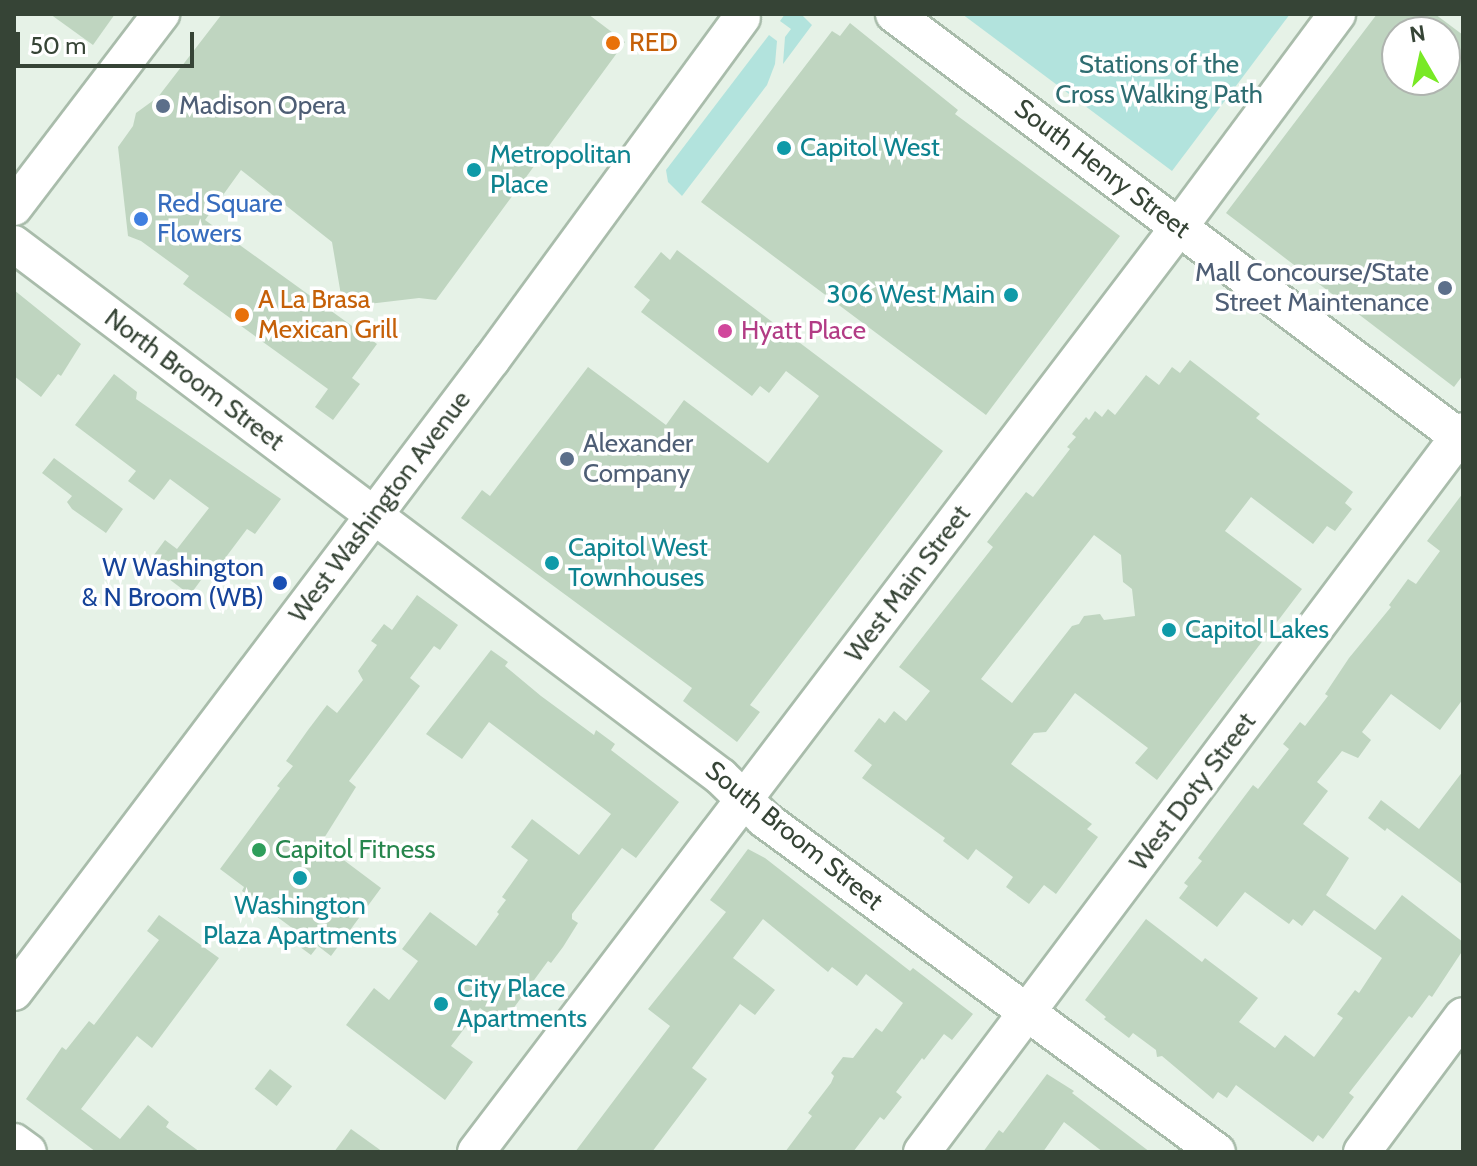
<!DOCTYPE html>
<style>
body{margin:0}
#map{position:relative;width:1477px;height:1166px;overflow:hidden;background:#e6f2e7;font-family:Cabin,sans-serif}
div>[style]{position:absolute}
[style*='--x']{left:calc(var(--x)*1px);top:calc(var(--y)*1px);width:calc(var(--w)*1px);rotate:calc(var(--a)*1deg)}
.green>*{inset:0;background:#b2e3dd}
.building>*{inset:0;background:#bfd5c0;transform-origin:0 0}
.roads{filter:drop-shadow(2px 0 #a9bcab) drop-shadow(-2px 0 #a9bcab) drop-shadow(0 2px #a9bcab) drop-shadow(0 -2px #a9bcab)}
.minor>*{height:36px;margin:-18px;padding:0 18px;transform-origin:18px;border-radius:18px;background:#fff}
.dots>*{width:22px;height:22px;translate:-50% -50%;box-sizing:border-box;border:4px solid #fff;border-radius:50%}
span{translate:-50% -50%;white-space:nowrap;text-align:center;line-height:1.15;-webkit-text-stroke:7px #fff;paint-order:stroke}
.food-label{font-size:26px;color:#c56008}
.left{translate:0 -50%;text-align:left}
.park-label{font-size:26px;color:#2e6d71}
.service-label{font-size:26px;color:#4e5e75}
.right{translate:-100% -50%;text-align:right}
.culture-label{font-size:26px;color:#0d838f}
.street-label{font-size:26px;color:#364436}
.shop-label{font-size:26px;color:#366cbe}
.hotel-label{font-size:26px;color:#b23c85}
.transit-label{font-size:26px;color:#164399}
.leisure-label{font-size:26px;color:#27864d}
.frame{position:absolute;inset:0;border:16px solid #364436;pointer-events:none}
.north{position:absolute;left:1381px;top:16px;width:80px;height:80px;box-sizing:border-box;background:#fff;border:2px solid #afb4af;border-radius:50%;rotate:351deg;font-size:22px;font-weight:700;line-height:32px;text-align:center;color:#364436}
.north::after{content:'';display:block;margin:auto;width:28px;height:36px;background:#78e925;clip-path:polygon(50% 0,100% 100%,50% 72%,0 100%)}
.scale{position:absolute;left:16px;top:32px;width:178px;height:36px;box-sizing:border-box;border:4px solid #364436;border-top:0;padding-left:10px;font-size:24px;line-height:28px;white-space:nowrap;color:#364436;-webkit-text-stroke:6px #fff;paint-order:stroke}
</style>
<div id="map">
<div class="green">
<i style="clip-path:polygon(785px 14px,801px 14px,812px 25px,783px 64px,785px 37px,791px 29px,780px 21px)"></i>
<i style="clip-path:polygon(962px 14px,1290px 14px,1172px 171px)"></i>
<i style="clip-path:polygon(769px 35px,777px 41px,775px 64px,767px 85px,682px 196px,668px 182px,666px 170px)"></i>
</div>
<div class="building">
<i style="clip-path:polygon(50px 14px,115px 14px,93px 45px)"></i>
<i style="clip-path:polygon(222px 14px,588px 14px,625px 42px,436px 300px,419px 298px,343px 307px,332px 242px,241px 170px,205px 220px,377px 344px,352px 378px,360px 384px,333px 420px,315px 407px,328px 389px,183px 284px,189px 276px,141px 241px,128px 236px,118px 147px,133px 126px,136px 113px,158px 97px)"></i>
<i style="clip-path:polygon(evenodd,1377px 14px,1435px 14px,1463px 35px,1463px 375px,1454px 387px,1226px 213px,1377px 14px,1397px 32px,1445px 32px,1445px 80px,1397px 80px,1397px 32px)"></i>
<i style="clip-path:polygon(850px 23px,958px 110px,955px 114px,1120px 236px,986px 415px,701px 202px,832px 31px,840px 36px)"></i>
<i style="clip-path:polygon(677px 250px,943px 451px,750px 705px,760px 712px,737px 742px,683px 701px,692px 688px,461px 518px,482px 490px,490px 496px,588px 367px,666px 425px,684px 400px,768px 463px,819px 396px,786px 371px,769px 393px,760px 386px,752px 396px,641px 312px,650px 300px,634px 287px,661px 252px,670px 260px)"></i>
<i style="clip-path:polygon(14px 290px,81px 344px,61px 376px,58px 374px,41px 397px,14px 376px)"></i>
<i style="clip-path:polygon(evenodd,1190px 360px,1260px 414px,1256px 418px,1353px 492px,1345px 503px,1352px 509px,1335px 531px,1327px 526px,1313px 544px,1251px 497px,1225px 531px,1302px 589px,1157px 780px,1135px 763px,1148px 748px,1075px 693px,1046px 732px,1034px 733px,1011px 764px,1092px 824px,1087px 829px,1098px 837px,1056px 894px,1044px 885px,1029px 904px,1006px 887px,1013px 877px,976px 849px,968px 860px,943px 841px,945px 838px,862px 778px,872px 765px,854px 751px,879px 718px,885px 723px,894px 711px,906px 721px,930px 691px,899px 667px,993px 547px,987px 542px,1004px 520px,1026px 492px,1033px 497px,1070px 449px,1067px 447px,1076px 437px,1072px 434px,1086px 417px,1089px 420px,1095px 411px,1102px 417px,1108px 409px,1115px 415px,1146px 375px,1159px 385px,1172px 367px,1180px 373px,1190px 360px,1094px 535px,1121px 555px,1123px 582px,1132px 589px,1135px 616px,1104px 620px,1100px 614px,1084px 616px,1079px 624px,1072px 626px,1012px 703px,981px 679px,1094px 535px)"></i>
<i style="clip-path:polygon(114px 374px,137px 392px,136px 399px,281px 499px,255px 534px,247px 529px,217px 569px,212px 565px,190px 595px,148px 563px,165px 540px,177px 549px,209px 508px,170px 479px,154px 500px,128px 481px,136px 471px,75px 425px)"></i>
<i style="clip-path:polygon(54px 458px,123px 509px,106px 533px,72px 509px,67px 502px,72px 496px,42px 473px)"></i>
<i style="clip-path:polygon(1463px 493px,1463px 699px,1440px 730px,1391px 694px,1362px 732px,1371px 740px,1358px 758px,1342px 751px,1317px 782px,1328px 791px,1303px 824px,1349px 858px,1326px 895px,1375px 930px,1402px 895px,1463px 942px,1463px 950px,1432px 997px,1429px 995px,1412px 1018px,1409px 1016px,1349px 1093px,1354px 1097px,1323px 1139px,1318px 1135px,1313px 1142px,1236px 1085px,1227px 1098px,1218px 1092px,1213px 1099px,1162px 1056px,1157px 1057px,1156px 1050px,1133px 1033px,1129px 1038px,1104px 1019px,1106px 1017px,1085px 1000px,1146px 919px,1202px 962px,1205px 958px,1258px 998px,1239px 1022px,1275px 1048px,1285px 1035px,1314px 1057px,1343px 1018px,1337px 1014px,1355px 990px,1359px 993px,1382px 958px,1314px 910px,1302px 926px,1293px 919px,1289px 924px,1245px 892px,1217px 927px,1179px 898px,1188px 886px,1184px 883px,1202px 861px,1198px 858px,1253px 785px,1258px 789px,1289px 749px,1283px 744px,1300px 722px,1305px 726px,1328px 696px,1325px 694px,1349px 658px,1391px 607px,1389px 605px,1408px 579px,1416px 584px,1440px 551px,1427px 541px)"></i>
<i style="clip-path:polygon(417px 595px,458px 625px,440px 650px,434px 646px,410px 678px,420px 686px,349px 781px,356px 787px,321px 843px,381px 888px,331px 956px,318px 946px,311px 955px,296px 944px,303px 936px,242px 891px,244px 887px,220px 869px,280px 788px,277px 786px,293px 766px,286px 761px,308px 730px,327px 705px,337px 713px,363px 680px,358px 671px,377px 645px,371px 641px,384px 624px,392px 630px)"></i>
<i style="clip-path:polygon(491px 650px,508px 662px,505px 666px,541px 696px,594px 735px,596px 730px,615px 744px,611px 750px,679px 802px,636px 858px,622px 848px,572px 914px,572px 919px,578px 923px,563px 947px,551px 963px,548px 961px,502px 1024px,480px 1008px,451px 1046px,473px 1062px,445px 1100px,346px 1025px,374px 988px,389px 1000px,418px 961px,402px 949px,430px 912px,476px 946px,499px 914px,497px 912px,506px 900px,502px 897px,528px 860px,511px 847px,532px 819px,579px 855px,611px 814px,489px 722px,462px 759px,426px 734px)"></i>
<i style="clip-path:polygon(1463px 771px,1463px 885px,1387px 828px,1385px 831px,1368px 818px,1381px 800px,1419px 829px)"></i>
<i style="clip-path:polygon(748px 849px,765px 858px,910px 971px,913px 968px,973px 1014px,952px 1040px,944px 1034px,924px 1060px,922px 1058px,896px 1092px,902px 1097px,884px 1120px,880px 1117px,853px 1152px,785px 1152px,812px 1116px,808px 1113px,831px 1083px,834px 1076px,831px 1073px,843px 1057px,853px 1058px,876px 1028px,882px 1032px,903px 1003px,866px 974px,857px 986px,832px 967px,828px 972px,763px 919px,733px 958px,775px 990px,755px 1015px,740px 1004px,692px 1068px,707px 1079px,652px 1152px,575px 1152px,670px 1026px,648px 1009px,726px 912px,710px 900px)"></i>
<i style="clip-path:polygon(159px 915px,219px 958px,152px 1048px,137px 1036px,81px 1109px,120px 1139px,148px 1105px,169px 1122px,166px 1127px,200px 1152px,96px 1152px,26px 1099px,62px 1047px,66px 1050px,89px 1021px,94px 1025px,159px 940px,147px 931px)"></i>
<i style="left:270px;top:1069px;width:28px;height:25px;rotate:38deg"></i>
<i style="clip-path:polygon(1047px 1074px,1074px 1091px,1072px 1093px,1150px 1152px,1103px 1152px,1064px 1122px,1043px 1152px,983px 1152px,999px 1130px,1003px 1133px)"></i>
<i style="clip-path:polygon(351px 1129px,383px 1152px,334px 1152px)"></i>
</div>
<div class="roads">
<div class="minor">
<i style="--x:894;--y:14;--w:711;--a:36.82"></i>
<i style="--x:14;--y:207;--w:243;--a:-52.7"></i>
<i style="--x:14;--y:244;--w:885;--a:37.01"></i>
<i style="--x:721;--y:777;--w:60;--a:44.3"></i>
<i style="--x:764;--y:819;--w:562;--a:36.32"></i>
<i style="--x:14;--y:992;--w:793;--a:-52.94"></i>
<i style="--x:492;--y:359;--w:423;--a:-53.8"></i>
<i style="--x:14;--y:1142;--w:17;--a:36"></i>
<i style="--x:476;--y:1152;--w:1162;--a:-52.77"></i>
<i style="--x:1179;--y:227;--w:265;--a:-53.4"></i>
<i style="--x:922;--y:1152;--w:901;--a:-53.12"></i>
<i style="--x:1362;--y:1152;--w:169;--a:-53.4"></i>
</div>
</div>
<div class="dots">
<i style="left:613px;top:43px;background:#e8710a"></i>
<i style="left:163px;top:106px;background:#5c6f8a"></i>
<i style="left:784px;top:148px;background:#0f9aa8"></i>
<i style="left:474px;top:170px;background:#0f9aa8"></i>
<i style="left:141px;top:219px;background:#3f7fe0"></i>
<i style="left:1445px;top:288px;background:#5c6f8a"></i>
<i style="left:1011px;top:295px;background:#0f9aa8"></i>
<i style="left:242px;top:315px;background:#e8710a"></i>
<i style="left:725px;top:331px;background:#d1479c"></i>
<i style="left:567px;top:459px;background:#5c6f8a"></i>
<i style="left:552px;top:563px;background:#0f9aa8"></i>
<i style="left:280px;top:583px;background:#1a4fb4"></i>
<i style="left:1169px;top:630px;background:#0f9aa8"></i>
<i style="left:259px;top:850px;background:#2e9e5b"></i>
<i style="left:300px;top:878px;background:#0f9aa8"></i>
<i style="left:441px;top:1004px;background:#0f9aa8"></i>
</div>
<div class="food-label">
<span class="left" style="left:629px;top:43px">RED</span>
<span class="left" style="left:258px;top:315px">A La Brasa<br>Mexican Grill</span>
</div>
<div class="park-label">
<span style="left:1159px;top:80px">Stations of the<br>Cross Walking Path</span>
</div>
<div class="service-label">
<span class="left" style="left:179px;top:106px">Madison Opera</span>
<span class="right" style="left:1429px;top:288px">Mall Concourse/State<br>Street Maintenance</span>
<span class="left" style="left:583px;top:459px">Alexander<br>Company</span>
</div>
<div class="culture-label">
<span class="left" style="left:800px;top:148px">Capitol West</span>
<span class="left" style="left:490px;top:170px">Metropolitan<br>Place</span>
<span class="right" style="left:995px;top:295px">306 West Main</span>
<span class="left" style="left:568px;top:563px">Capitol West<br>Townhouses</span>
<span class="left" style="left:1185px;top:630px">Capitol Lakes</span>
<span style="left:300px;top:921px">Washington<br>Plaza Apartments</span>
<span class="left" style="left:457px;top:1004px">City Place<br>Apartments</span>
</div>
<div class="street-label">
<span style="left:1102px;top:169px;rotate:37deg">South Henry Street</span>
<span style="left:194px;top:380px;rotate:37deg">North Broom Street</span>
<span style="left:380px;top:507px;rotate:-53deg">West Washington Avenue</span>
<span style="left:908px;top:584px;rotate:-53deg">West Main Street</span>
<span style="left:1193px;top:792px;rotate:-53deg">West Doty Street</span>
<span style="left:794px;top:836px;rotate:39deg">South Broom Street</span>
</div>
<div class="shop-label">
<span class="left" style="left:157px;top:219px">Red Square<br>Flowers</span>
</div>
<div class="hotel-label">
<span class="left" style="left:741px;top:331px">Hyatt Place</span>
</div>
<div class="transit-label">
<span class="right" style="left:264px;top:583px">W Washington<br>&amp; N Broom (WB)</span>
</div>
<div class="leisure-label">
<span class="left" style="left:275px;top:850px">Capitol Fitness</span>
</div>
<div class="frame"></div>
<div class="north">N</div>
<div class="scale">50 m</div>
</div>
